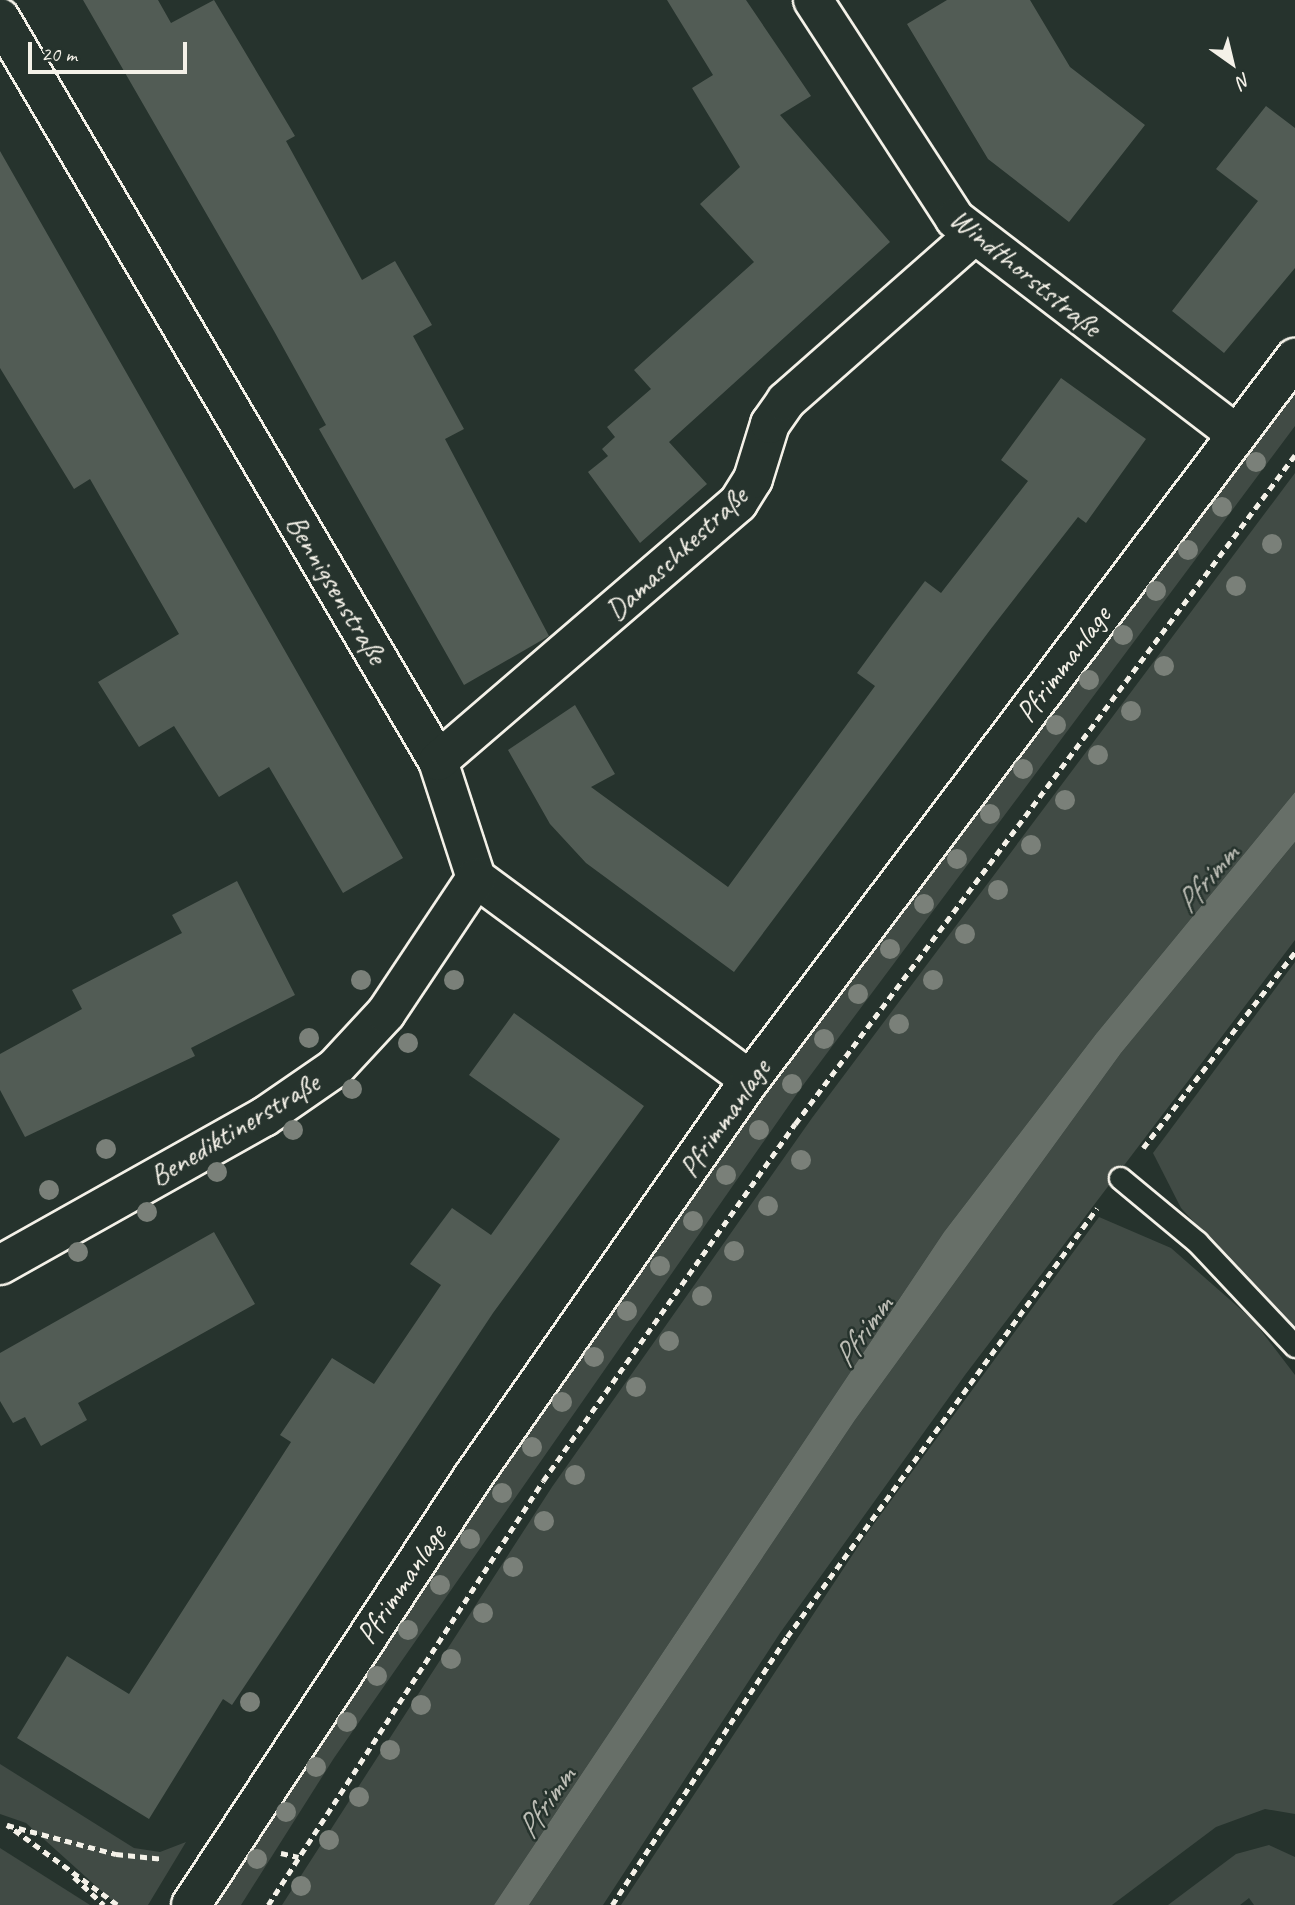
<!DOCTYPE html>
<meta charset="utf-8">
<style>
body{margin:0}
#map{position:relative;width:1295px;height:1905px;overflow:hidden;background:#26332d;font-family:Caveat,sans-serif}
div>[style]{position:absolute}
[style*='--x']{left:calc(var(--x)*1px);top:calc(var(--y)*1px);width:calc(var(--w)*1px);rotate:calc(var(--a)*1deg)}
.green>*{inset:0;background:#414b45}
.water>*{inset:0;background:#676f68}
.building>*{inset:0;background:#525c55}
.path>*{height:4.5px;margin-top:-2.25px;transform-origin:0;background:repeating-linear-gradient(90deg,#f4f1e8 0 7px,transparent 0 12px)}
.roads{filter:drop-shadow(2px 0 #f4f1e8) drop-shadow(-2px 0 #f4f1e8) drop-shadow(0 2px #f4f1e8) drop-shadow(0 -2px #f4f1e8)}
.lane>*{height:21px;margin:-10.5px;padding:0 10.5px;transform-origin:10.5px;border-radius:10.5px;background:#26332d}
.street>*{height:38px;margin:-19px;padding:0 19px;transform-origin:19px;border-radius:19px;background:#26332d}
.trees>*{width:20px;height:20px;margin:-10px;border-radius:50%;background:#7a8079}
span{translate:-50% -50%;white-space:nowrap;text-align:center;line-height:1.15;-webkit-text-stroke:5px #26332d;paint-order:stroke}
.street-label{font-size:30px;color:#f4f1e8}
.water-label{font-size:32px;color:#bcbdb5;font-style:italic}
.north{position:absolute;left:1197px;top:28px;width:70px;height:70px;-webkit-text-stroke:5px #26332d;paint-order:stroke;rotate:146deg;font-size:19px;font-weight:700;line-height:28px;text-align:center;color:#f4f1e8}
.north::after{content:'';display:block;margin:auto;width:24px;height:32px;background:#f4f1e8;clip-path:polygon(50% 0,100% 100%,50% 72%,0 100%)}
.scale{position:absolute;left:28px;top:42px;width:159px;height:32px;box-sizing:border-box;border:4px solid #f4f1e8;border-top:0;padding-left:9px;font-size:21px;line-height:24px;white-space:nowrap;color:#f4f1e8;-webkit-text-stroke:5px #26332d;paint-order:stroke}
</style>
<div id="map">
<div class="green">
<i style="clip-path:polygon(1295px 392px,1295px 426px,801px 1088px,334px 1758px,241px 1905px,213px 1905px,507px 1460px,766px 1094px,1126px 607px)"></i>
<i style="clip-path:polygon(1295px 473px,1295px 792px,1096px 1034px,944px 1232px,494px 1905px,282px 1905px,552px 1487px,812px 1118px)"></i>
<i style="clip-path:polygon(1295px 842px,1295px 940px,965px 1375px,780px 1633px,603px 1905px,529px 1905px,855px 1420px,1121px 1053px)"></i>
<i style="clip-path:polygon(1295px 962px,1295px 1333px,1181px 1208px,1153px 1153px)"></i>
<i style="clip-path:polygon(1099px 1217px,1171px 1248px,1253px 1320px,1295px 1375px,1295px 1814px,1265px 1809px,1216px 1827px,1112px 1905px,621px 1905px,865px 1536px)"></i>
<i style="clip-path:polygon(0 1764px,134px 1848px,160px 1852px,186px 1842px,148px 1905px,117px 1905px,26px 1823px,0 1814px)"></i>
<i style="clip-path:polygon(1269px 1845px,1295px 1857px,1295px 1905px,1254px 1905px,1249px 1898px,1240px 1905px,1168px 1905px,1236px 1854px)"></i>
<i style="clip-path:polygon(0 1848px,90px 1905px,0 1905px)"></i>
</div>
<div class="water">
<i style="clip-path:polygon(1295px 792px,1295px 842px,1121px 1053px,855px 1420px,529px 1905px,494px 1905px,944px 1232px,1096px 1034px)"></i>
</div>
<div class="building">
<i style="clip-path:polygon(83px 0,158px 0,171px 23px,214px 0,295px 136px,286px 141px,362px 280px,395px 261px,432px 325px,413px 336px,464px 429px,445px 439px,549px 636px,464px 685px,319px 429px,326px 425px,274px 331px)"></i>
<i style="clip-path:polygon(667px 0,746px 0,811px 96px,780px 115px,890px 242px,669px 442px,707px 484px,640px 543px,588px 472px,608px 456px,602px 449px,615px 437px,607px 427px,651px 389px,634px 370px,754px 262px,700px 204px,740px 167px,692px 88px,713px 75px)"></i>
<i style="clip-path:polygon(947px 0,1030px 0,1070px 67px,1145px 125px,1069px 222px,988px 159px,907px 24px)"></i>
<i style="clip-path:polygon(1266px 106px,1295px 128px,1295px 268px,1224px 353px,1172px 311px,1258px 201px,1216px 169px)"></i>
<i style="clip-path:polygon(0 151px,403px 858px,343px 893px,269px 767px,219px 797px,174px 726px,139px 747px,98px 682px,179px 634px,90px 479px,74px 489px,0 368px)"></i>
<i style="clip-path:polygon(1061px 378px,1146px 439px,1086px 523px,1078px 517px,990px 630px,734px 972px,586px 863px,550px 824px,508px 750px,575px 705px,615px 774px,591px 787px,728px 887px,875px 686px,857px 673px,892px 625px,925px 581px,941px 593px,1028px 481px,1001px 460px)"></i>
<i style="clip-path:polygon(237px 881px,295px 995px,191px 1048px,195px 1056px,25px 1137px,0 1090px,0 1054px,82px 1009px,72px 990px,182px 933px,172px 915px)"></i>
<i style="clip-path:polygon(514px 1013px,644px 1106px,493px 1313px,232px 1705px,223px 1699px,149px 1819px,17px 1738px,67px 1656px,129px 1694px,291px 1442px,280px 1435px,332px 1358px,374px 1384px,441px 1285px,410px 1264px,452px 1208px,491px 1235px,560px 1139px,469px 1075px)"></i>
<i style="clip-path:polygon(214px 1232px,255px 1304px,78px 1403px,87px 1420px,41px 1446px,25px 1417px,13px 1423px,0 1401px,0 1353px)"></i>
</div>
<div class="path">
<i style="--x:1143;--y:1148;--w:248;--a:-52.2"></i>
<i style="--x:281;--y:1853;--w:18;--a:13"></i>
<i style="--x:74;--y:1877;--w:41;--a:43"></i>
<i style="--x:117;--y:1905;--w:136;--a:-144"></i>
<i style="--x:7;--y:1825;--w:113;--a:14.9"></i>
<i style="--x:116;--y:1854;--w:48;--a:5.9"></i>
<i style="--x:268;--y:1905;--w:505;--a:-57.03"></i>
<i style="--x:543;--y:1481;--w:437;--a:-54.8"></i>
<i style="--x:795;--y:1124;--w:835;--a:-53.23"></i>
<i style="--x:612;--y:1905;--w:320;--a:-56.9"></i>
<i style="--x:787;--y:1637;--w:529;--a:-54.15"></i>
</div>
<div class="roads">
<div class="lane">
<i style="--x:1120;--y:1178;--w:100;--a:39.7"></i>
<i style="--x:1197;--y:1242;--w:143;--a:46.7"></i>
</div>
<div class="street">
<i style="--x:813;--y:0;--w:261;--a:57"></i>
<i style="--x:955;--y:219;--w:354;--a:37.4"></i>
<i style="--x:0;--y:18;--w:862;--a:59.48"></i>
<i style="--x:438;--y:761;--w:123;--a:72"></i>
<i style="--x:476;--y:878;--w:340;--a:36.4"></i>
<i style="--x:438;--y:761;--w:396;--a:-40.7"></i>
<i style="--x:738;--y:503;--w:28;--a:-58"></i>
<i style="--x:753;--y:479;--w:58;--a:-72.8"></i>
<i style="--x:770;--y:424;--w:28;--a:-55"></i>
<i style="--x:786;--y:401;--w:249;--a:-41.4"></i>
<i style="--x:0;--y:1265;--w:303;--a:-29.3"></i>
<i style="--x:264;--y:1117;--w:86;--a:-34.6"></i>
<i style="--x:335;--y:1068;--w:75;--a:-47.2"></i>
<i style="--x:386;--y:1013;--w:162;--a:-56.3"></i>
<i style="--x:191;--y:1905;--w:511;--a:-56.65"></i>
<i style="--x:472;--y:1478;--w:485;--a:-55.1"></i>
<i style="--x:750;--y:1080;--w:905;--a:-52.95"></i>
</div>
</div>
<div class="trees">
<i style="left:1256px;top:462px"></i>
<i style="left:1222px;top:507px"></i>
<i style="left:1272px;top:544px"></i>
<i style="left:1188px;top:550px"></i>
<i style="left:1236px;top:586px"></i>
<i style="left:1156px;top:591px"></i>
<i style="left:1123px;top:635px"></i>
<i style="left:1164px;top:666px"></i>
<i style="left:1089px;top:680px"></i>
<i style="left:1131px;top:711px"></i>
<i style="left:1056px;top:725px"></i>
<i style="left:1098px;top:755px"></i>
<i style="left:1023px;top:769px"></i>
<i style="left:1065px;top:800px"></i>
<i style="left:990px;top:814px"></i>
<i style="left:1031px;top:845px"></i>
<i style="left:957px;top:859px"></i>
<i style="left:998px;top:890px"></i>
<i style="left:924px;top:904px"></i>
<i style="left:965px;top:934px"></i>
<i style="left:890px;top:949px"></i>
<i style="left:361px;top:980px"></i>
<i style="left:454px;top:980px"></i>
<i style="left:933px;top:980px"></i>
<i style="left:858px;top:994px"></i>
<i style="left:899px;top:1024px"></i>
<i style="left:309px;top:1038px"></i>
<i style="left:824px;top:1039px"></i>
<i style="left:408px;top:1043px"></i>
<i style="left:792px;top:1084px"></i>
<i style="left:352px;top:1089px"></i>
<i style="left:293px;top:1130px"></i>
<i style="left:759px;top:1130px"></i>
<i style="left:106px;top:1149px"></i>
<i style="left:801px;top:1160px"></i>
<i style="left:217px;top:1172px"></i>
<i style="left:726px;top:1175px"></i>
<i style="left:49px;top:1190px"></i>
<i style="left:768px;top:1206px"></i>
<i style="left:147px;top:1212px"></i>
<i style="left:693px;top:1221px"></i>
<i style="left:734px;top:1251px"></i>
<i style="left:78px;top:1252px"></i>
<i style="left:660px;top:1266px"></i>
<i style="left:702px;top:1296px"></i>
<i style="left:627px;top:1311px"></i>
<i style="left:669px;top:1341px"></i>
<i style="left:594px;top:1357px"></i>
<i style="left:636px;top:1387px"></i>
<i style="left:562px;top:1402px"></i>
<i style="left:532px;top:1447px"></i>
<i style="left:575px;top:1475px"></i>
<i style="left:502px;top:1493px"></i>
<i style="left:544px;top:1521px"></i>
<i style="left:470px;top:1539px"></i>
<i style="left:513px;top:1567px"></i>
<i style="left:440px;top:1585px"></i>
<i style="left:483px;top:1613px"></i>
<i style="left:408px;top:1630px"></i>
<i style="left:451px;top:1659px"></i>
<i style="left:377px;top:1676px"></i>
<i style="left:250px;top:1702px"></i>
<i style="left:421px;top:1705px"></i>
<i style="left:347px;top:1722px"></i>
<i style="left:390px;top:1750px"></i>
<i style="left:316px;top:1767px"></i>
<i style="left:359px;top:1797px"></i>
<i style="left:286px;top:1812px"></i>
<i style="left:329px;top:1840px"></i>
<i style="left:257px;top:1859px"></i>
<i style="left:301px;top:1886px"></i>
</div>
<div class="street-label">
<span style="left:1026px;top:272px;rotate:39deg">Windthorststraße</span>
<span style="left:676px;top:553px;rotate:-43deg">Damaschkestraße</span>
<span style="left:337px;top:589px;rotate:59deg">Bennigsenstraße</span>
<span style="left:1063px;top:664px;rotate:-53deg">Pfrimmanlage</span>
<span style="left:724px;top:1118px;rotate:-55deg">Pfrimmanlage</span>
<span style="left:234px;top:1129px;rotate:-31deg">Benediktinerstraße</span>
<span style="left:401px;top:1584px;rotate:-56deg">Pfrimmanlage</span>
</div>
<div class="water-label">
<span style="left:1207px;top:879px;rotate:-50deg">Pfrimm</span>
<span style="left:863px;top:1332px;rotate:-55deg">Pfrimm</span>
<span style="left:546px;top:1803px;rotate:-56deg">Pfrimm</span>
</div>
<div class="north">N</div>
<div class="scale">20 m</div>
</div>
